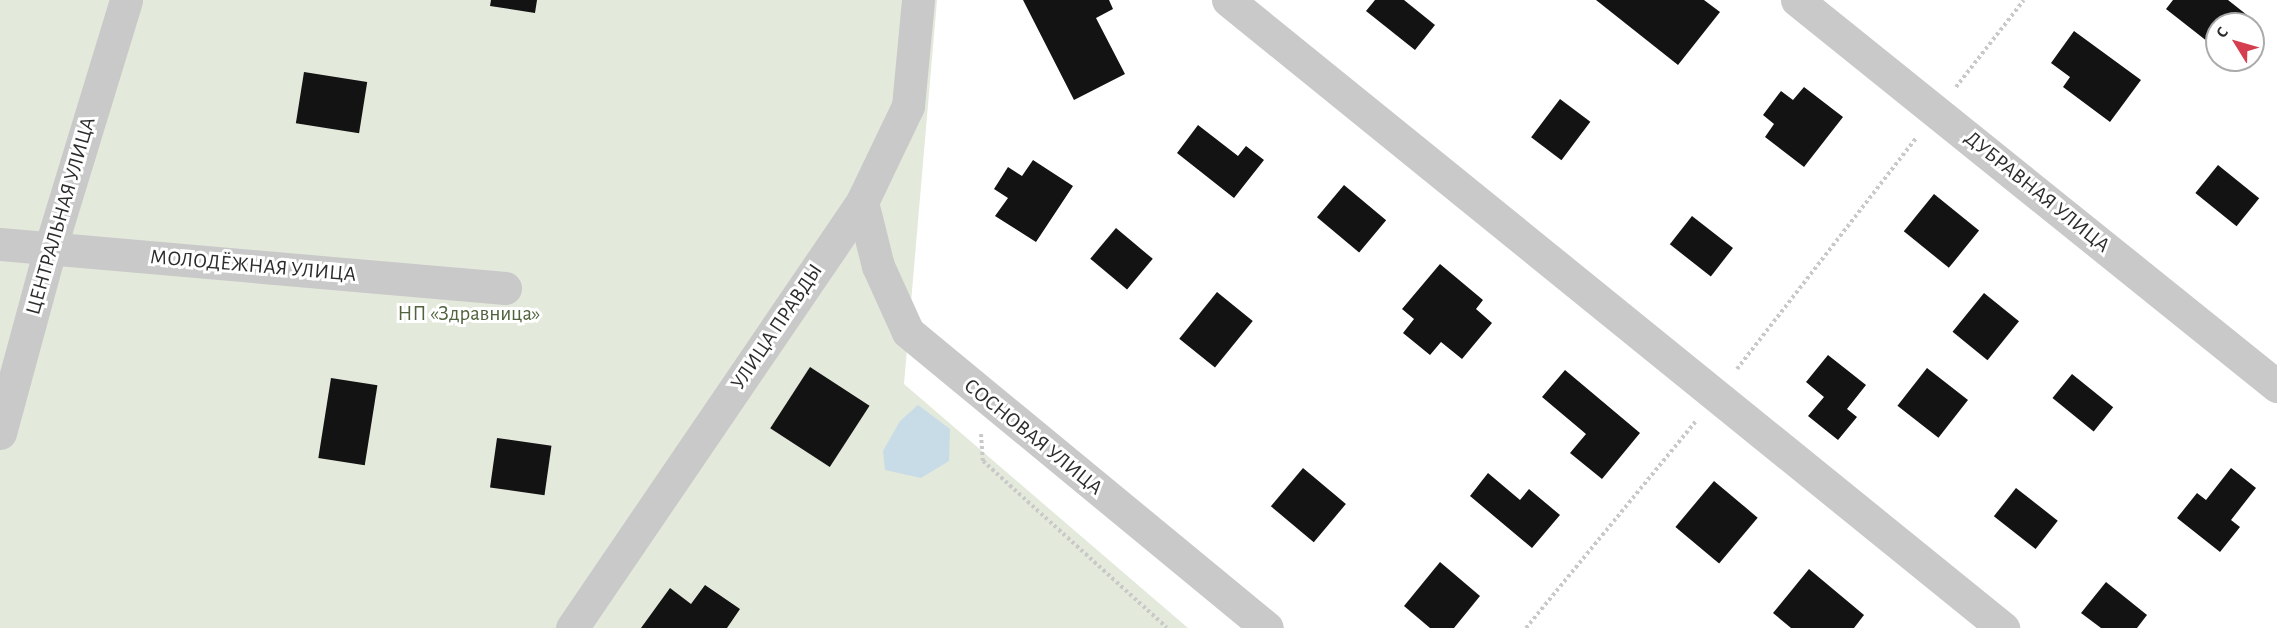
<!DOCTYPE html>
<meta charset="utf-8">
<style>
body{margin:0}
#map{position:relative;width:2277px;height:628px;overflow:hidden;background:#fff;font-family:"Alegreya Sans",sans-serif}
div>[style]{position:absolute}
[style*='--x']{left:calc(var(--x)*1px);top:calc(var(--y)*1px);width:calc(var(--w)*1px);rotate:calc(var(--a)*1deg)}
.green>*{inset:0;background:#e3e9db}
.water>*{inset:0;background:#c8dce7}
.building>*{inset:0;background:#131313;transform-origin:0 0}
.path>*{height:4px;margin-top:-2px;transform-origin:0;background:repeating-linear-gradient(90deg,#c9c9c9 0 3px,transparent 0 6px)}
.street>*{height:33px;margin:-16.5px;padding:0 16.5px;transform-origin:16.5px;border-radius:16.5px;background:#c9c9c9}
span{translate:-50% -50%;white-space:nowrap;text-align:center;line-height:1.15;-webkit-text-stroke:6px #fff;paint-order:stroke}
.street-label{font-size:21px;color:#2c2c2c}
.park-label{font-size:21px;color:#51633e}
.north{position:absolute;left:2205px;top:12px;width:60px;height:60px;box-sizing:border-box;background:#fff;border:2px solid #ababab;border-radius:50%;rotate:307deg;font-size:16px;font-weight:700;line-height:24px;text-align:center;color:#2c2c2c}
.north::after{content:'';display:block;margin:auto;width:21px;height:27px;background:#d43e4f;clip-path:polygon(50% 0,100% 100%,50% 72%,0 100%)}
</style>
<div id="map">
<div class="green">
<i style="clip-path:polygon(0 0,937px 0,904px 384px,1188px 628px,0 628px)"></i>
</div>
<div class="water">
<i style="clip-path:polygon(918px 405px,950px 429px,949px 461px,921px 478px,885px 470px,883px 451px,900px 421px)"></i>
</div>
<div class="building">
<i style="clip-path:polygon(491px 0,537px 0,535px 13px,490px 6px)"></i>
<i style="clip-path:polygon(1023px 0,1109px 0,1113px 9px,1096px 18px,1125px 74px,1074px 100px)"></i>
<i style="clip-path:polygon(1375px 0,1404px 0,1435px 25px,1415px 50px,1366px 11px)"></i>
<i style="clip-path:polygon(1596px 0,1704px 0,1720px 12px,1678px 65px)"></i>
<i style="clip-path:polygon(2173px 0,2228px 0,2247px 15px,2240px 24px,2217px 24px,2217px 49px,2166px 9px)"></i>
<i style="clip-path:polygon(2074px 31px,2141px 80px,2110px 122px,2063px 87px,2070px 77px,2051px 63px)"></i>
<i style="left:304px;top:72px;width:64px;height:52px;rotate:9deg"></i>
<i style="clip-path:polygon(1804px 87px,1843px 117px,1804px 167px,1765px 137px,1774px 124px,1763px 115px,1781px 91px,1793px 100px)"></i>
<i style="left:1560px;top:99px;width:38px;height:48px;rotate:37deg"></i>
<i style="clip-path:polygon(1198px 125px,1238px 156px,1246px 146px,1264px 160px,1234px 198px,1177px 153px)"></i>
<i style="clip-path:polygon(1033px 160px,1073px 186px,1036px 242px,995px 216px,1008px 198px,994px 189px,1008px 167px,1022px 176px)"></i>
<i style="left:2218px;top:165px;width:53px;height:36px;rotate:39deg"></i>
<i style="left:1344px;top:185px;width:55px;height:42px;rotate:40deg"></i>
<i style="left:1934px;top:194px;width:58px;height:48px;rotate:39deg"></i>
<i style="left:1692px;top:216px;width:52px;height:36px;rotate:38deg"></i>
<i style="left:1116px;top:228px;width:48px;height:40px;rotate:40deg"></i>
<i style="clip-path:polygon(1440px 264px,1483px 300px,1476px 309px,1492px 323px,1462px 359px,1441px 342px,1430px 355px,1403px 333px,1414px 319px,1402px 309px)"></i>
<i style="left:1217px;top:292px;width:46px;height:60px;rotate:39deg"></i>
<i style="left:1984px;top:293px;width:45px;height:50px;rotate:39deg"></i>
<i style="clip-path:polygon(1828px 355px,1866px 385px,1847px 409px,1857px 417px,1838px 440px,1808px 416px,1824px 397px,1806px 382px)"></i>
<i style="left:810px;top:367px;width:71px;height:73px;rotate:33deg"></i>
<i style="left:1927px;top:368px;width:52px;height:48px;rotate:38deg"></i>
<i style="clip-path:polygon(1565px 370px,1640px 433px,1602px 479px,1570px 453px,1586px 434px,1542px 397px)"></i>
<i style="left:2072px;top:374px;width:53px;height:31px;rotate:39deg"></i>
<i style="left:331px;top:378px;width:47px;height:81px;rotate:9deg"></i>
<i style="left:497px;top:438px;width:55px;height:50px;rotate:8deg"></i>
<i style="left:1303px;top:468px;width:56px;height:50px;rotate:40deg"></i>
<i style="clip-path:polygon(2231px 468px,2256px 488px,2231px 520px,2240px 527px,2220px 552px,2177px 518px,2197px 493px,2206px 500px)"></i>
<i style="clip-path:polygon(1488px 473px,1520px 500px,1529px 489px,1560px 515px,1532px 548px,1470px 496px)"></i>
<i style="left:1714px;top:481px;width:57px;height:60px;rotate:40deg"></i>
<i style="left:2016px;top:488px;width:53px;height:36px;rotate:38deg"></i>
<i style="clip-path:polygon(1440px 562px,1480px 596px,1454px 628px,1430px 628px,1404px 606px)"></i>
<i style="clip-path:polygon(1809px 569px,1864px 615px,1854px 628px,1791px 628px,1773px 613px)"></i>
<i style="clip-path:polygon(2106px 582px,2147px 615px,2137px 628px,2101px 628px,2081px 613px)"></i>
<i style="clip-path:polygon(705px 585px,740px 609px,727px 628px,641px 628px,670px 588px,691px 604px)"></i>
</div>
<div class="path">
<i style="--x:1956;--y:87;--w:110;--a:-52"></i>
<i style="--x:1737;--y:369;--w:292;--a:-52.2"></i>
<i style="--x:981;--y:434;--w:27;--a:86"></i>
<i style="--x:983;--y:461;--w:248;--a:42.2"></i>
<i style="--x:1526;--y:628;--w:269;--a:-50.6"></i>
</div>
<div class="street">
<i style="--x:1228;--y:0;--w:998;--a:39.02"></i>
<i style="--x:1797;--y:0;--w:616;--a:38.81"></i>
<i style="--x:862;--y:202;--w:66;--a:76"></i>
<i style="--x:878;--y:266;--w:72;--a:65.6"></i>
<i style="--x:908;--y:332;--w:465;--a:39.5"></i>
<i style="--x:0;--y:244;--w:507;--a:4.98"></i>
<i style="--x:0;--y:433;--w:191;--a:-74.8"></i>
<i style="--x:50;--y:249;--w:260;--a:-73"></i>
<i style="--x:572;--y:628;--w:515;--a:-55.75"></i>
<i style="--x:862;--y:202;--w:106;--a:-64.4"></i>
<i style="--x:908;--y:106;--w:106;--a:-84.6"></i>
</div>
<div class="street-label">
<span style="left:2037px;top:192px;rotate:39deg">ДУБРАВНАЯ УЛИЦА</span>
<span style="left:61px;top:216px;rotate:-74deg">ЦЕНТРАЛЬНАЯ УЛИЦА</span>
<span style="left:253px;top:266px;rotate:5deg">МОЛОДЁЖНАЯ УЛИЦА</span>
<span style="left:777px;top:327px;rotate:-56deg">УЛИЦА ПРАВДЫ</span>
<span style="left:1033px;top:437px;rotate:39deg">СОСНОВАЯ УЛИЦА</span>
</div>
<div class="park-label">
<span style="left:469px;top:314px">НП «Здравница»</span>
</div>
<div class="north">С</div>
</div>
